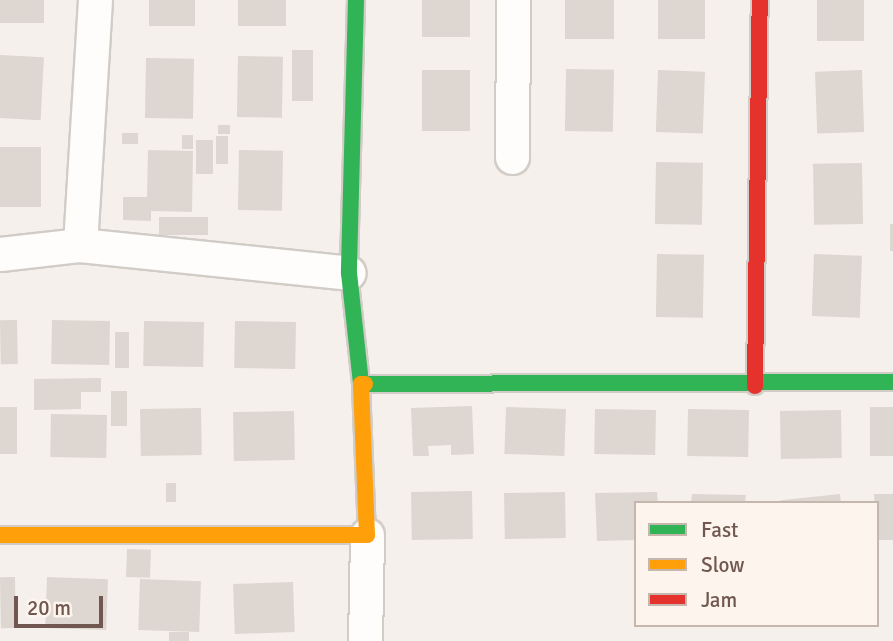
<!DOCTYPE html>
<style>
body{margin:0}
#map{position:relative;width:893px;height:641px;overflow:hidden;background:#f5f0eb;font-family:Signika,sans-serif}
div>[style]{position:absolute}
[style*='--x']{left:calc(var(--x)*1px);top:calc(var(--y)*1px);width:calc(var(--w)*1px);rotate:calc(var(--a)*1deg)}
.building>*{inset:0;background:#ded6d1;transform-origin:0 0}
.roads{filter:drop-shadow(2px 0 #d2ccc7) drop-shadow(-2px 0 #d2ccc7) drop-shadow(0 2px #d2ccc7) drop-shadow(0 -2px #d2ccc7)}
.street>*{height:33px;margin:-16.5px;padding:0 16.5px;transform-origin:16.5px;border-radius:16.5px;background:#fefdfc}
.fast>*{height:16px;margin:-8px;padding:0 8px;transform-origin:8px;border-radius:8px;background:#30b455}
.slow>*{height:16px;margin:-8px;padding:0 8px;transform-origin:8px;border-radius:8px;background:#ff9f0a}
.jam>*{height:16px;margin:-8px;padding:0 8px;transform-origin:8px;border-radius:8px;background:#e5322d}
span{translate:-50% -50%;white-space:nowrap;text-align:center;line-height:1.15;-webkit-text-stroke:5px #fdf5ed;paint-order:stroke}
.legend{position:absolute;left:634px;top:501px;width:245px;height:126px;box-sizing:border-box;background:#fdf5ed;border:2px solid #c5b6ae;margin:0;padding:9px 12px;list-style:none;font-size:21px;color:#70574f}
.legend li{display:flex;align-items:center;gap:14px;height:35px}
.legend b{width:35px;border:2px solid #c5b6ae}
.scale{position:absolute;left:14px;top:596px;width:89px;height:32px;box-sizing:border-box;border:4px solid #70574f;border-top:0;padding-left:9px;font-size:21px;line-height:24px;white-space:nowrap;color:#70574f;-webkit-text-stroke:5px #fdf5ed;paint-order:stroke}
</style>
<div id="map">
<div class="building">
<i style="left:0;top:0;width:44px;height:23px"></i>
<i style="left:149px;top:0;width:46px;height:26px"></i>
<i style="left:238px;top:0;width:48px;height:26px"></i>
<i style="left:422px;top:0;width:48px;height:37px"></i>
<i style="left:565px;top:0;width:49px;height:39px"></i>
<i style="left:658px;top:0;width:47px;height:39px"></i>
<i style="left:817px;top:0;width:47px;height:41px"></i>
<i style="left:292px;top:50px;width:21px;height:51px"></i>
<i style="left:0;top:55px;width:44px;height:63px;rotate:3deg"></i>
<i style="left:238px;top:56px;width:45px;height:61px;rotate:1deg"></i>
<i style="left:146px;top:58px;width:48px;height:60px;rotate:1deg"></i>
<i style="left:566px;top:69px;width:48px;height:62px;rotate:1deg"></i>
<i style="left:422px;top:70px;width:48px;height:61px"></i>
<i style="left:658px;top:70px;width:47px;height:62px;rotate:2deg"></i>
<i style="left:862px;top:70px;width:62px;height:47px;rotate:88deg"></i>
<i style="left:218px;top:125px;width:12px;height:9px"></i>
<i style="left:122px;top:133px;width:16px;height:11px"></i>
<i style="left:182px;top:135px;width:11px;height:14px"></i>
<i style="left:216px;top:136px;width:12px;height:28px"></i>
<i style="left:196px;top:140px;width:17px;height:34px"></i>
<i style="left:0;top:147px;width:41px;height:60px"></i>
<i style="clip-path:polygon(148px 150px,193px 151px,192px 212px,151px 211px,151px 221px,123px 220px,123px 197px,147px 197px)"></i>
<i style="left:239px;top:150px;width:44px;height:60px;rotate:1deg"></i>
<i style="left:656px;top:162px;width:47px;height:62px;rotate:1deg"></i>
<i style="left:862px;top:163px;width:61px;height:49px;rotate:89deg"></i>
<i style="left:208px;top:217px;width:18px;height:49px;rotate:90deg"></i>
<i style="left:890px;top:224px;width:3px;height:27px"></i>
<i style="left:657px;top:254px;width:47px;height:63px;rotate:1deg"></i>
<i style="left:814px;top:254px;width:48px;height:62px;rotate:2deg"></i>
<i style="left:17px;top:320px;width:44px;height:17px;rotate:89deg"></i>
<i style="left:52px;top:320px;width:58px;height:44px;rotate:1deg"></i>
<i style="left:144px;top:321px;width:60px;height:45px;rotate:1deg"></i>
<i style="left:235px;top:321px;width:61px;height:47px;rotate:1deg"></i>
<i style="left:115px;top:332px;width:14px;height:36px"></i>
<i style="clip-path:polygon(101px 378px,101px 392px,81px 392px,81px 409px,34px 410px,34px 379px)"></i>
<i style="left:111px;top:391px;width:16px;height:35px"></i>
<i style="clip-path:polygon(472px 406px,474px 454px,451px 455px,451px 445px,428px 446px,429px 456px,413px 456px,411px 408px)"></i>
<i style="left:0;top:407px;width:17px;height:47px"></i>
<i style="left:506px;top:407px;width:60px;height:47px;rotate:2deg"></i>
<i style="left:893px;top:407px;width:49px;height:23px;rotate:90deg"></i>
<i style="left:201px;top:408px;width:47px;height:61px;rotate:89deg"></i>
<i style="left:595px;top:409px;width:61px;height:45px;rotate:1deg"></i>
<i style="left:688px;top:409px;width:61px;height:47px;rotate:1deg"></i>
<i style="left:841px;top:410px;width:48px;height:61px;rotate:89deg"></i>
<i style="left:294px;top:411px;width:49px;height:61px;rotate:89deg"></i>
<i style="left:51px;top:414px;width:56px;height:43px;rotate:1deg"></i>
<i style="left:166px;top:483px;width:10px;height:19px"></i>
<i style="left:472px;top:491px;width:48px;height:61px;rotate:89deg"></i>
<i style="left:565px;top:492px;width:46px;height:61px;rotate:89deg"></i>
<i style="clip-path:polygon(657px 492px,658px 503px,636px 503px,636px 540px,597px 541px,595px 493px)"></i>
<i style="clip-path:polygon(692px 494px,746px 495px,745px 503px,691px 503px)"></i>
<i style="left:840px;top:494px;width:9px;height:60px;rotate:84deg"></i>
<i style="clip-path:polygon(874px 494px,893px 494px,893px 540px,877px 540px)"></i>
<i style="left:127px;top:549px;width:24px;height:28px;rotate:2deg"></i>
<i style="left:15px;top:577px;width:51px;height:15px;rotate:89deg"></i>
<i style="left:47px;top:577px;width:61px;height:51px;rotate:2deg"></i>
<i style="left:140px;top:579px;width:61px;height:51px;rotate:2deg"></i>
<i style="left:293px;top:582px;width:50px;height:60px;rotate:88deg"></i>
<i style="left:189px;top:632px;width:9px;height:20px;rotate:90deg"></i>
</div>
<div class="roads">
<div class="street">
<i style="--x:512;--y:157;--w:157;--a:-89.6"></i>
<i style="--x:80;--y:245;--w:245;--a:-86.5"></i>
<i style="--x:0;--y:254;--w:81;--a:-6.4"></i>
<i style="--x:80;--y:245;--w:270;--a:5.9"></i>
<i style="--x:365;--y:641;--w:106;--a:-88.9"></i>
</div>
<div class="fast">
<i style="--x:356;--y:0;--w:273;--a:91.5"></i>
<i style="--x:349;--y:273;--w:112;--a:83.8"></i>
<i style="--x:365;--y:384;--w:528;--a:-0.22"></i>
</div>
<div class="slow">
<i style="--x:0;--y:535;--w:367;--a:0"></i>
<i style="--x:367;--y:535;--w:151;--a:-92.3"></i>
<i style="--x:361;--y:384;--w:4;--a:0"></i>
</div>
<div class="jam">
<i style="--x:755;--y:386;--w:386;--a:-89.3"></i>
</div>
</div>
<ul class="legend">
<li><b style="height:9px;background:#30b455"></b>Fast</li>
<li><b style="height:9px;background:#ff9f0a"></b>Slow</li>
<li><b style="height:9px;background:#e5322d"></b>Jam</li>
</ul>
<div class="scale">20 m</div>
</div>
